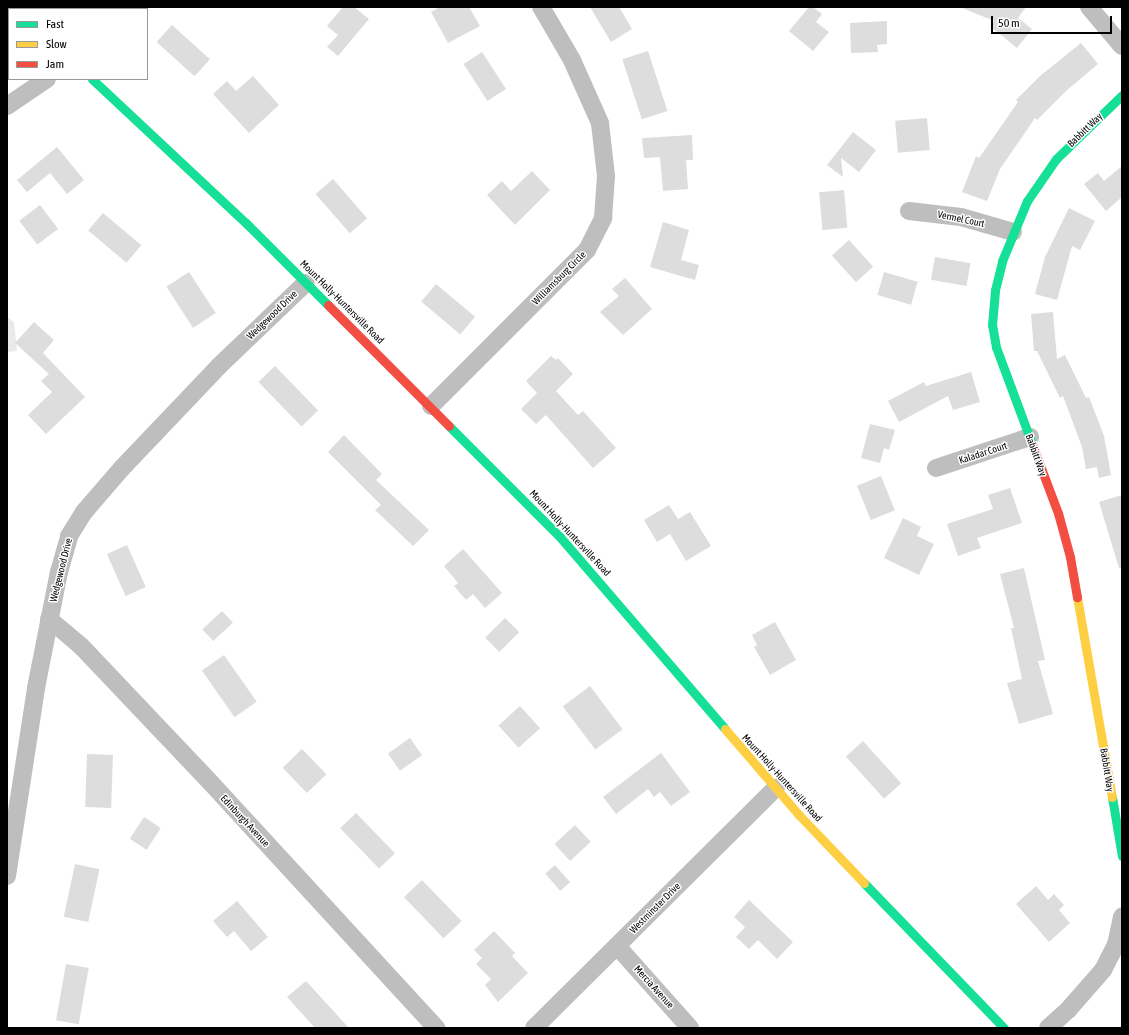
<!DOCTYPE html>
<style>
body{margin:0}
#map{position:relative;width:1129px;height:1035px;overflow:hidden;background:#fff;font-family:"Asap Condensed",sans-serif}
div>[style]{position:absolute}
[style*='--x']{left:calc(var(--x)*1px);top:calc(var(--y)*1px);width:calc(var(--w)*1px);rotate:calc(var(--a)*1deg)}
.green>*{inset:0;background:#eaeaea}
.building>*{inset:0;background:#ddd;transform-origin:0 0}
.street>*{height:18px;margin:-9px;padding:0 9px;transform-origin:9px;border-radius:9px;background:#bebebe}
.fast>*{height:9px;margin:-4.5px;padding:0 4.5px;transform-origin:4.5px;border-radius:4.5px;background:#16e098}
.slow>*{height:9px;margin:-4.5px;padding:0 4.5px;transform-origin:4.5px;border-radius:4.5px;background:#ffcf43}
.jam>*{height:9px;margin:-4.5px;padding:0 4.5px;transform-origin:4.5px;border-radius:4.5px;background:#f24e42}
span{translate:-50% -50%;white-space:nowrap;text-align:center;line-height:1.15;-webkit-text-stroke:3px #fff;paint-order:stroke}
.street-label{font-size:10px;color:#000}
.frame{position:absolute;inset:0;border:8px solid #000;pointer-events:none}
.legend{position:absolute;left:8px;top:8px;width:140px;height:72px;box-sizing:border-box;background:#fff;border:1px solid #999;margin:0;padding:5px 7px;list-style:none;font-size:12px;color:#000}
.legend li{display:flex;align-items:center;gap:8px;height:20px}
.legend b{width:20px;border:1px solid #999}
.scale{position:absolute;left:991px;top:16px;width:121px;height:18px;box-sizing:border-box;border:2px solid #000;border-top:0;padding-left:5px;font-size:12px;line-height:14px;white-space:nowrap;color:#000;-webkit-text-stroke:3px #fff;paint-order:stroke}
</style>
<div id="map">
<div class="green">
<i style="clip-path:polygon(7px 317px,14px 322px,17px 351px,7px 352px)"></i>
</div>
<div class="building">
<i style="clip-path:polygon(343px 7px,354px 7px,369px 19px,338px 56px,327px 47px,338px 35px,327px 26px)"></i>
<i style="clip-path:polygon(440px 7px,469px 7px,480px 26px,448px 43px,431px 12px)"></i>
<i style="clip-path:polygon(590px 7px,619px 7px,632px 29px,611px 42px)"></i>
<i style="clip-path:polygon(809px 7px,813px 7px,822px 14px,816px 22px,829px 32px,813px 51px,789px 31px)"></i>
<i style="clip-path:polygon(960px 7px,1026px 7px,1018px 18px,1032px 29px,1017px 48px,990px 26px,994px 21px)"></i>
<i style="clip-path:polygon(887px 21px,887px 44px,877px 45px,878px 52px,851px 53px,850px 23px)"></i>
<i style="left:172px;top:25px;width:51px;height:23px;rotate:42deg"></i>
<i style="clip-path:polygon(1081px 43px,1098px 64px,1066px 91px,1037px 120px,1035px 118px,1000px 169px,987px 201px,962px 192px,976px 156px,979px 158px,1018px 102px,1016px 100px,1040px 76px)"></i>
<i style="left:648px;top:51px;width:63px;height:27px;rotate:72deg"></i>
<i style="left:482px;top:52px;width:44px;height:22px;rotate:57deg"></i>
<i style="clip-path:polygon(253px 76px,279px 105px,249px 133px,213px 94px,227px 81px,236px 91px)"></i>
<i style="left:927px;top:118px;width:32px;height:32px;rotate:85deg"></i>
<i style="clip-path:polygon(853px 132px,876px 150px,859px 172px,841px 158px,843px 177px,827px 165px)"></i>
<i style="clip-path:polygon(692px 135px,693px 160px,686px 160px,688px 189px,663px 191px,660px 157px,644px 158px,642px 138px)"></i>
<i style="clip-path:polygon(57px 147px,84px 180px,67px 194px,50px 173px,27px 192px,17px 180px)"></i>
<i style="clip-path:polygon(1122px 166px,1122px 197px,1106px 211px,1084px 184px,1098px 173px,1104px 181px)"></i>
<i style="clip-path:polygon(532px 171px,550px 190px,515px 225px,487px 195px,502px 181px,511px 191px)"></i>
<i style="left:333px;top:179px;width:52px;height:23px;rotate:49deg"></i>
<i style="left:844px;top:190px;width:38px;height:25px;rotate:85deg"></i>
<i style="left:40px;top:205px;width:30px;height:26px;rotate:53deg"></i>
<i style="clip-path:polygon(1069px 208px,1095px 221px,1080px 250px,1072px 246px,1057px 300px,1035px 294px,1045px 257px)"></i>
<i style="left:103px;top:213px;width:50px;height:23px;rotate:40deg"></i>
<i style="clip-path:polygon(663px 222px,689px 230px,681px 260px,699px 265px,695px 280px,650px 267px)"></i>
<i style="left:849px;top:240px;width:36px;height:23px;rotate:48deg"></i>
<i style="left:935px;top:257px;width:36px;height:23px;rotate:10deg"></i>
<i style="left:189px;top:272px;width:49px;height:27px;rotate:57deg"></i>
<i style="left:884px;top:272px;width:35px;height:24px;rotate:16deg"></i>
<i style="clip-path:polygon(625px 278px,652px 309px,623px 335px,600px 312px,619px 296px,612px 289px)"></i>
<i style="left:436px;top:284px;width:51px;height:23px;rotate:40deg"></i>
<i style="clip-path:polygon(1053px 312px,1057px 359px,1065px 355px,1086px 398px,1089px 397px,1104px 436px,1111px 475px,1099px 478px,1097px 467px,1086px 469px,1082px 447px,1063px 396px,1060px 398px,1037px 351px,1034px 351px,1031px 314px)"></i>
<i style="clip-path:polygon(34px 322px,54px 340px,43px 353px,85px 397px,46px 434px,28px 415px,52px 392px,41px 381px,49px 374px,15px 343px)"></i>
<i style="clip-path:polygon(551px 356px,556px 360px,558px 358px,573px 374px,556px 391px,578px 415px,583px 411px,616px 448px,593px 468px,546px 415px,536px 424px,521px 409px,537px 393px,526px 381px)"></i>
<i style="left:275px;top:366px;width:62px;height:23px;rotate:46deg"></i>
<i style="clip-path:polygon(971px 372px,980px 402px,953px 410px,948px 396px,899px 422px,888px 401px,924px 382px,926px 386px)"></i>
<i style="clip-path:polygon(870px 424px,895px 430px,889px 450px,884px 448px,880px 463px,861px 458px)"></i>
<i style="clip-path:polygon(344px 435px,382px 474px,376px 480px,429px 530px,413px 546px,375px 510px,381px 505px,328px 452px)"></i>
<i style="left:881px;top:476px;width:37px;height:26px;rotate:68deg"></i>
<i style="clip-path:polygon(1010px 488px,1022px 523px,977px 538px,981px 548px,958px 556px,947px 524px,993px 509px,988px 495px)"></i>
<i style="clip-path:polygon(1122px 495px,1122px 568px,1119px 568px,1099px 502px)"></i>
<i style="clip-path:polygon(669px 505px,678px 519px,690px 512px,711px 546px,686px 561px,670px 534px,657px 542px,644px 520px)"></i>
<i style="clip-path:polygon(903px 518px,921px 527px,917px 536px,934px 544px,919px 575px,884px 558px)"></i>
<i style="left:127px;top:545px;width:46px;height:22px;rotate:66deg"></i>
<i style="clip-path:polygon(463px 549px,502px 593px,485px 608px,473px 594px,466px 600px,454px 586px,458px 583px,444px 566px)"></i>
<i style="clip-path:polygon(1024px 568px,1045px 660px,1038px 661px,1053px 714px,1019px 724px,1007px 683px,1022px 679px,1011px 628px,1014px 628px,1000px 574px)"></i>
<i style="left:222px;top:611px;width:16px;height:27px;rotate:47deg"></i>
<i style="left:505px;top:618px;width:20px;height:28px;rotate:45deg"></i>
<i style="clip-path:polygon(775px 622px,796px 660px,770px 675px,754px 647px,757px 645px,752px 635px)"></i>
<i style="left:224px;top:655px;width:57px;height:27px;rotate:55deg"></i>
<i style="left:590px;top:686px;width:54px;height:34px;rotate:53deg"></i>
<i style="left:520px;top:706px;width:30px;height:29px;rotate:48deg"></i>
<i style="left:410px;top:738px;width:21px;height:27px;rotate:55deg"></i>
<i style="left:863px;top:741px;width:57px;height:23px;rotate:48deg"></i>
<i style="left:302px;top:749px;width:35px;height:27px;rotate:46deg"></i>
<i style="clip-path:polygon(661px 753px,690px 792px,671px 806px,660px 792px,654px 797px,648px 789px,616px 814px,603px 797px)"></i>
<i style="left:87px;top:754px;width:26px;height:53px;rotate:2deg"></i>
<i style="left:356px;top:813px;width:56px;height:22px;rotate:46deg"></i>
<i style="left:144px;top:817px;width:20px;height:26px;rotate:33deg"></i>
<i style="left:575px;top:825px;width:23px;height:28px;rotate:47deg"></i>
<i style="left:75px;top:864px;width:25px;height:54px;rotate:12deg"></i>
<i style="left:555px;top:865px;width:23px;height:13px;rotate:49deg"></i>
<i style="left:422px;top:880px;width:57px;height:25px;rotate:46deg"></i>
<i style="clip-path:polygon(1036px 886px,1048px 900px,1054px 894px,1064px 905px,1059px 910px,1070px 923px,1049px 942px,1016px 904px)"></i>
<i style="clip-path:polygon(749px 900px,793px 942px,777px 959px,758px 940px,749px 949px,736px 937px,745px 927px,734px 917px)"></i>
<i style="clip-path:polygon(237px 901px,268px 937px,251px 951px,234px 931px,227px 937px,213px 921px)"></i>
<i style="clip-path:polygon(494px 931px,515px 953px,512px 956px,528px 973px,498px 1002px,485px 985px,491px 979px,476px 964px,482px 958px,474px 950px)"></i>
<i style="left:66px;top:964px;width:23px;height:57px;rotate:10deg"></i>
<i style="clip-path:polygon(306px 981px,349px 1028px,315px 1028px,287px 997px)"></i>
</div>
<div class="street">
<i style="--x:1089;--y:7;--w:51;--a:49.8"></i>
<i style="--x:134;--y:9;--w:4;--a:-34"></i>
<i style="--x:7;--y:106;--w:48;--a:-34"></i>
<i style="--x:909;--y:211;--w:52;--a:6.6"></i>
<i style="--x:961;--y:217;--w:54;--a:16.1"></i>
<i style="--x:431;--y:406;--w:221;--a:-45"></i>
<i style="--x:587;--y:250;--w:36;--a:-63"></i>
<i style="--x:603;--y:218;--w:42;--a:-85.9"></i>
<i style="--x:606;--y:176;--w:53;--a:-96.5"></i>
<i style="--x:600;--y:123;--w:69;--a:-114"></i>
<i style="--x:572;--y:60;--w:61;--a:-120.3"></i>
<i style="--x:936;--y:468;--w:99;--a:-18.3"></i>
<i style="--x:49;--y:619;--w:42;--a:40.2"></i>
<i style="--x:81;--y:646;--w:189;--a:46.5"></i>
<i style="--x:211;--y:783;--w:333;--a:47.4"></i>
<i style="--x:7;--y:876;--w:190;--a:-81.2"></i>
<i style="--x:36;--y:688;--w:118;--a:-78.8"></i>
<i style="--x:59;--y:572;--w:37;--a:-74"></i>
<i style="--x:69;--y:536;--w:28;--a:-58"></i>
<i style="--x:84;--y:512;--w:58;--a:-49.2"></i>
<i style="--x:122;--y:468;--w:141;--a:-46.4"></i>
<i style="--x:219;--y:366;--w:120;--a:-43.7"></i>
<i style="--x:617;--y:946;--w:110;--a:48.3"></i>
<i style="--x:534;--y:1028;--w:341;--a:-44.8"></i>
<i style="--x:1048;--y:1028;--w:27;--a:-42"></i>
<i style="--x:1068;--y:1010;--w:53;--a:-48.8"></i>
<i style="--x:1103;--y:970;--w:28;--a:-63"></i>
<i style="--x:1116;--y:945;--w:29;--a:-78"></i>
</div>
<div class="fast">
<i style="--x:92;--y:79;--w:211;--a:43.1"></i>
<i style="--x:246;--y:223;--w:116;--a:45"></i>
<i style="--x:449;--y:426;--w:157;--a:45"></i>
<i style="--x:560;--y:537;--w:253;--a:49.3"></i>
<i style="--x:1032;--y:444;--w:103;--a:-110.4"></i>
<i style="--x:996;--y:347;--w:22;--a:-100"></i>
<i style="--x:992;--y:325;--w:35;--a:-85"></i>
<i style="--x:995;--y:290;--w:30;--a:-76"></i>
<i style="--x:1002;--y:261;--w:65;--a:-67.4"></i>
<i style="--x:1027;--y:201;--w:51;--a:-55.4"></i>
<i style="--x:1056;--y:159;--w:92;--a:-44.1"></i>
<i style="--x:1112;--y:797;--w:60;--a:80.4"></i>
<i style="--x:864;--y:883;--w:202;--a:46"></i>
</div>
<div class="slow">
<i style="--x:12;--y:7;--w:3;--a:45"></i>
<i style="--x:1077;--y:597;--w:203;--a:80.1"></i>
<i style="--x:725;--y:729;--w:113;--a:49.3"></i>
<i style="--x:799;--y:815;--w:94;--a:46.3"></i>
</div>
<div class="jam">
<i style="--x:328;--y:305;--w:171;--a:45"></i>
<i style="--x:1032;--y:444;--w:74;--a:69.4"></i>
<i style="--x:1058;--y:513;--w:46;--a:74.7"></i>
<i style="--x:1070;--y:557;--w:41;--a:80.1"></i>
</div>
<div class="street-label">
<span style="left:1085px;top:130px;rotate:-44deg">Babbitt Way</span>
<span style="left:961px;top:219px;rotate:12deg">Vermel Court</span>
<span style="left:559px;top:278px;rotate:-45deg">Williamsburg Circle</span>
<span style="left:342px;top:302px;rotate:45deg">Mount Holly-Huntersville Road</span>
<span style="left:272px;top:315px;rotate:-44deg">Wedgewood Drive</span>
<span style="left:983px;top:453px;rotate:-18deg">Kaladar Court</span>
<span style="left:1036px;top:455px;rotate:70deg">Babbitt Way</span>
<span style="left:570px;top:533px;rotate:47deg">Mount Holly-Huntersville Road</span>
<span style="left:61px;top:570px;rotate:-76deg">Wedgewood Drive</span>
<span style="left:1107px;top:770px;rotate:81deg">Babbitt Way</span>
<span style="left:782px;top:778px;rotate:48deg">Mount Holly-Huntersville Road</span>
<span style="left:245px;top:821px;rotate:47deg">Edinburgh Avenue</span>
<span style="left:655px;top:908px;rotate:-45deg">Westminster Drive</span>
<span style="left:654px;top:987px;rotate:48deg">Mercia Avenue</span>
</div>
<div class="frame"></div>
<ul class="legend">
<li><b style="height:5px;background:#16e098"></b>Fast</li>
<li><b style="height:5px;background:#ffcf43"></b>Slow</li>
<li><b style="height:5px;background:#f24e42"></b>Jam</li>
</ul>
<div class="scale">50 m</div>
</div>
